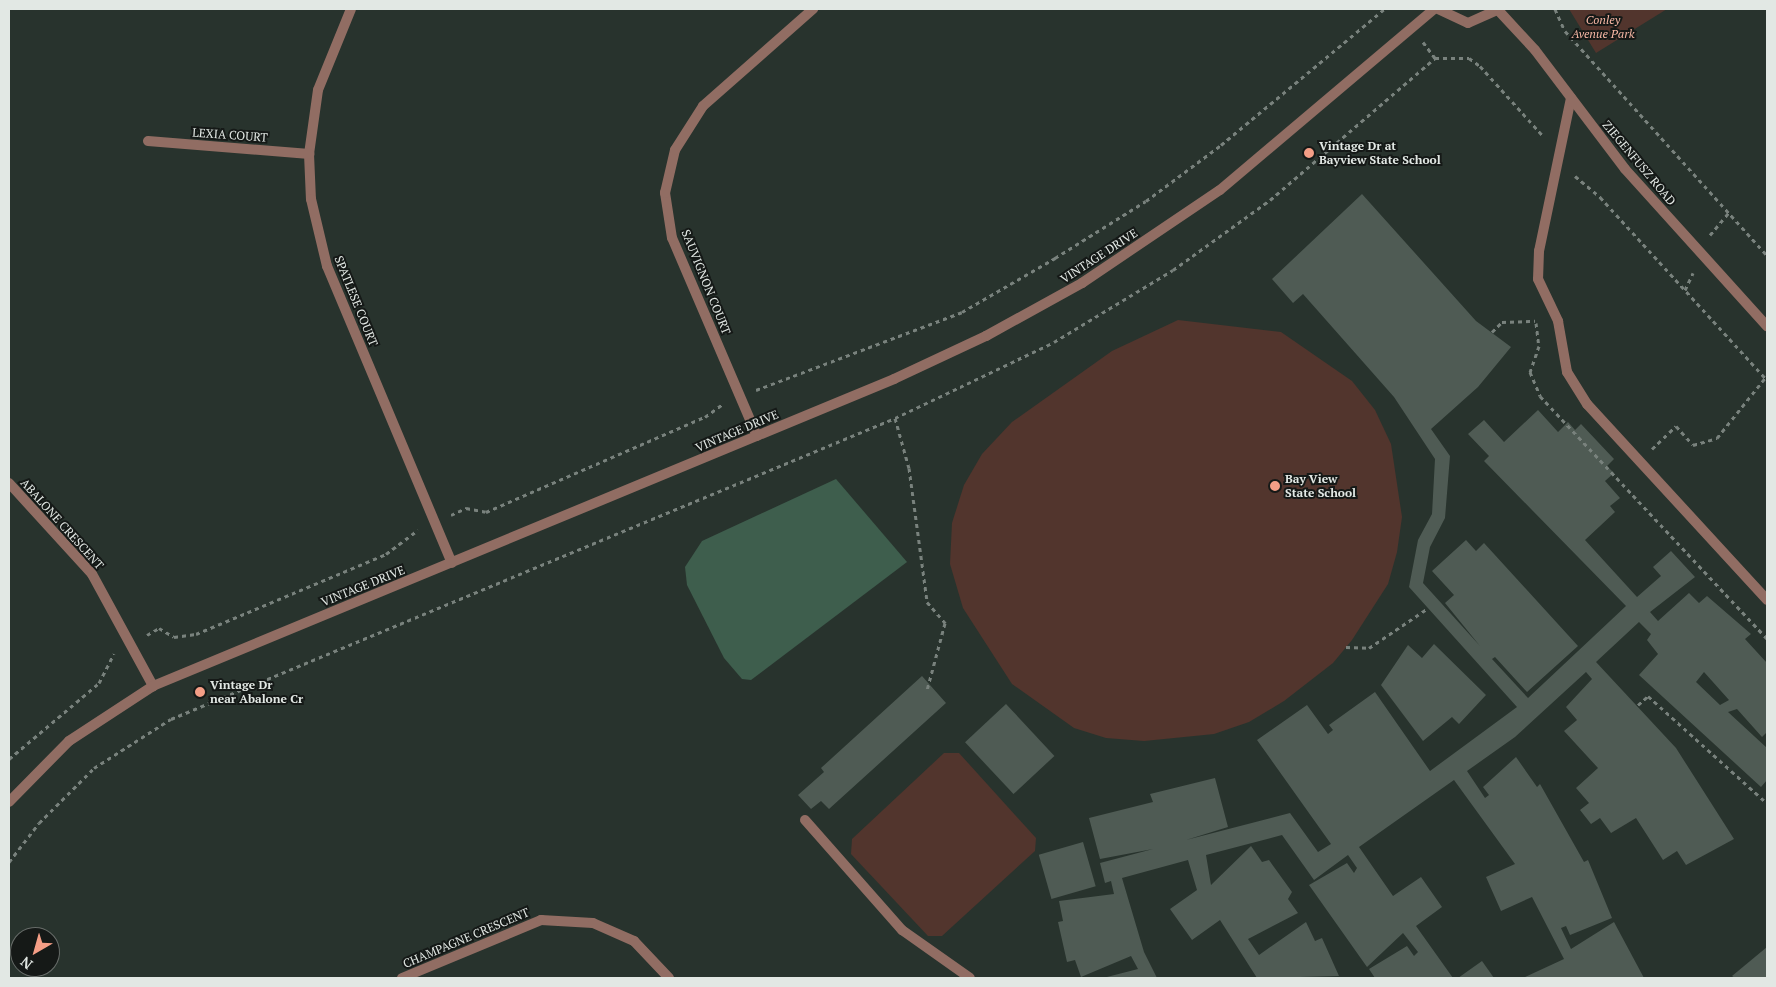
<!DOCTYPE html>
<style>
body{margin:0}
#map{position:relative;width:1776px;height:987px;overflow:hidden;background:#28332d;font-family:"PT Serif",serif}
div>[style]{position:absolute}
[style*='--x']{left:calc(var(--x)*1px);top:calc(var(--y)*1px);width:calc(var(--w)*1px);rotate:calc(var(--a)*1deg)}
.green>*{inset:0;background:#52352d}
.water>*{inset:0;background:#3e5e4d}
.building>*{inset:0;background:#4f5b54;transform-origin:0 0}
.path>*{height:3px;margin-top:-1.5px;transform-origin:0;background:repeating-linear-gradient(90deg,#79827d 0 4px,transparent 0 8px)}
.service>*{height:10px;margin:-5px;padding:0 5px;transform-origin:5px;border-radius:5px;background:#916d63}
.minor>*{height:10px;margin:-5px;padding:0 5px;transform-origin:5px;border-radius:5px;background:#916d63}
.tertiary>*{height:10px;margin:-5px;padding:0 5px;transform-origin:5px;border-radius:5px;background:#916d63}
.dots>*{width:14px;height:14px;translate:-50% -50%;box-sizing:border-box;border:2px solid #151917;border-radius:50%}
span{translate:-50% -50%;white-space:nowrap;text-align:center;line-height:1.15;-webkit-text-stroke:4px #151917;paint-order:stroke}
.park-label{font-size:12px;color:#f4b5a3;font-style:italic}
.street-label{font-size:12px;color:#e2e8e4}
.poi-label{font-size:12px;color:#e2e8e4;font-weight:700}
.left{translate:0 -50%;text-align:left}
.frame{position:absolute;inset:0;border:10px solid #e2e8e4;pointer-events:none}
.north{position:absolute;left:10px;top:927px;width:50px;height:50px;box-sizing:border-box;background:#151917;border:1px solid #676c69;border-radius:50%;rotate:218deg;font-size:14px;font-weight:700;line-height:20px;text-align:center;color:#e2e8e4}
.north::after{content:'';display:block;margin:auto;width:18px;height:22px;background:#f49e86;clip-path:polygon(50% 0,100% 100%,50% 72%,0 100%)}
</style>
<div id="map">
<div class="green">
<i style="clip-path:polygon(1569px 9px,1667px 9px,1596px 53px)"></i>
<i style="clip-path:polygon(1178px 320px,1281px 332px,1352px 381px,1375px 410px,1391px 444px,1402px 517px,1397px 552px,1388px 584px,1352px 640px,1333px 663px,1284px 701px,1249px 722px,1214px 734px,1144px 741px,1106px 738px,1074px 728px,1012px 684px,963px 608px,950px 564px,952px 523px,964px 485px,982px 454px,1012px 422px,1112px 351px)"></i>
<i style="clip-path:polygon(944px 753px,959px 753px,1036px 838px,1035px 851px,942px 936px,928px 936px,851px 854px,852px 839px)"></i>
</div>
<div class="water">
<i style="clip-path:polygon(836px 479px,907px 562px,751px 680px,742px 679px,724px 658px,687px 585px,685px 567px,702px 541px)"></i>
</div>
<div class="building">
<i style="clip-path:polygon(evenodd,1362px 194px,1476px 321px,1511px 347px,1478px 387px,1431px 429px,1450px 456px,1445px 518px,1430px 547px,1423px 583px,1480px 646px,1445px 603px,1454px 595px,1432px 571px,1466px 540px,1476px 551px,1484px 543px,1578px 646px,1527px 692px,1495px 657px,1492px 659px,1528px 698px,1626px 606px,1484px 461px,1489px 456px,1468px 434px,1484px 420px,1504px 442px,1538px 410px,1558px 432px,1568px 422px,1575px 430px,1581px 424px,1614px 459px,1607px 466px,1614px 473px,1605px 481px,1620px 498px,1610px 506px,1615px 512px,1585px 540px,1637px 597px,1661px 576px,1653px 567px,1671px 551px,1695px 577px,1650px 612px,1658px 621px,1689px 593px,1699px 603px,1707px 596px,1751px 634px,1745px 639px,1767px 663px,1767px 732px,1762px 737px,1737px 709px,1728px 712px,1767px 748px,1767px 780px,1761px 787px,1639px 675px,1658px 654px,1647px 640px,1651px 634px,1639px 622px,1596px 662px,1676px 748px,1734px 839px,1686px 865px,1677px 851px,1663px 860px,1636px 818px,1611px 833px,1600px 818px,1591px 824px,1580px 810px,1589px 803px,1576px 788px,1598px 768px,1564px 731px,1577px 720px,1566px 707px,1592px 679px,1586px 672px,1515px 737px,1467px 771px,1485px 798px,1489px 795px,1483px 787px,1516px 757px,1537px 787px,1540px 784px,1584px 862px,1588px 860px,1612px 918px,1570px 935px,1566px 926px,1561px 928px,1571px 949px,1614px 922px,1644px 978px,1523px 978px,1564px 959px,1532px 897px,1501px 911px,1486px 877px,1515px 864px,1454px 780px,1359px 847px,1393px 896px,1421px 877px,1442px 907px,1416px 926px,1453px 978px,1375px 978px,1369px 969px,1407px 946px,1414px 956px,1418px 952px,1403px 933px,1367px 967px,1309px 885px,1347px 863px,1354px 873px,1357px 868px,1348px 855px,1314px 880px,1282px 835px,1206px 855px,1211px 885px,1251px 846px,1262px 862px,1269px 860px,1292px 892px,1288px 899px,1298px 913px,1248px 939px,1259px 955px,1306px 922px,1315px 941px,1322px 938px,1339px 976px,1257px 978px,1220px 920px,1192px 940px,1170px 909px,1197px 890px,1188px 860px,1122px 878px,1144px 952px,1157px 978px,1103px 978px,1138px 969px,1131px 956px,1081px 977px,1075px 960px,1067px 962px,1058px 922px,1063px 921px,1059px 901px,1114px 894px,1111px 881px,1105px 883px,1100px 863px,1153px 849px,1100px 859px,1089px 818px,1153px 802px,1150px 794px,1215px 778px,1228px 827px,1186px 840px,1290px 813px,1318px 852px,1331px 844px,1257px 740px,1307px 705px,1328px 734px,1333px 730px,1329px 725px,1375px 692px,1430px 771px,1517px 707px,1409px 587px,1418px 540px,1432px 514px,1435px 459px,1394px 397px,1303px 294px,1293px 303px,1272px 279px,1362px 194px,1704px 672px,1729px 700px,1720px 705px,1696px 682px,1704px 672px)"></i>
<i style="clip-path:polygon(1434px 644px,1486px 695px,1459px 724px,1452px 717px,1423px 741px,1381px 685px,1408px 645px,1422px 658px)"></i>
<i style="clip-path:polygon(922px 676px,946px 703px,829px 809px,821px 801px,811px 809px,798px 795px,824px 772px,821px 768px)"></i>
<i style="left:1006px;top:704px;width:71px;height:56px;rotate:47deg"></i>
<i style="left:1083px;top:842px;width:46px;height:46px;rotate:74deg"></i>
<i style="clip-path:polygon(1767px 947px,1767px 978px,1735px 978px,1732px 976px)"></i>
<i style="clip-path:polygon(1482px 961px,1494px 978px,1458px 978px)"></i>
</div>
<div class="path">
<i style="--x:1555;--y:9;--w:24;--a:66"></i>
<i style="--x:1565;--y:31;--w:302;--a:48"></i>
<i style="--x:1423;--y:42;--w:20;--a:53"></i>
<i style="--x:1575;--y:176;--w:33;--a:40"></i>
<i style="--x:1600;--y:197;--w:248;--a:47.6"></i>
<i style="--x:1710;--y:235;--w:30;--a:-50"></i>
<i style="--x:1685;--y:290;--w:19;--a:-65"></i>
<i style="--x:1536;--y:323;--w:23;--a:83"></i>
<i style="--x:1539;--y:346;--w:28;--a:109"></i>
<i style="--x:1530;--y:372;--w:26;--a:67"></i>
<i style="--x:1540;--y:396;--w:333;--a:46.9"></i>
<i style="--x:1492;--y:332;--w:14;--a:-45"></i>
<i style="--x:1502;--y:322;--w:33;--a:-2"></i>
<i style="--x:756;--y:390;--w:220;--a:-20.7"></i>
<i style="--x:962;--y:312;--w:108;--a:-30.1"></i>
<i style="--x:1055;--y:258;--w:107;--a:-32.1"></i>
<i style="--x:1146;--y:201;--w:94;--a:-36.7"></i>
<i style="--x:1221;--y:145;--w:212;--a:-39.8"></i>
<i style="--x:895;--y:418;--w:52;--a:74.4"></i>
<i style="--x:909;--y:468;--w:135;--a:82.3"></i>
<i style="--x:927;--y:602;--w:28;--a:49"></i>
<i style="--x:945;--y:623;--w:69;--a:105"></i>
<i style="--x:1652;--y:449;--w:33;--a:-44"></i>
<i style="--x:1676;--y:426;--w:25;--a:48"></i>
<i style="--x:1693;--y:445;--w:25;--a:-16"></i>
<i style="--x:1717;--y:438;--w:77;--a:-51.3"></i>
<i style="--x:451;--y:515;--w:17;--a:-25"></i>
<i style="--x:466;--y:508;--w:20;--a:11"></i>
<i style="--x:486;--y:512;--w:239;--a:-23.5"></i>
<i style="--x:705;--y:417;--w:22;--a:-36"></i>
<i style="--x:147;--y:635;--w:14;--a:-30"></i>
<i style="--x:159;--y:628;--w:17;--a:31"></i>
<i style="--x:174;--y:637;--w:22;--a:-8"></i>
<i style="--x:196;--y:634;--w:206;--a:-22.8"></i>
<i style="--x:386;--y:554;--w:40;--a:-37"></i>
<i style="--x:1346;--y:647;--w:23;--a:2"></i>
<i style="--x:1369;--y:648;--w:71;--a:-34.1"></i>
<i style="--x:1638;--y:705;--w:13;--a:-42"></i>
<i style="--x:1648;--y:696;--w:160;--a:42"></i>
<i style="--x:9;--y:759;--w:118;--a:-40.2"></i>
<i style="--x:99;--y:683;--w:33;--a:-63"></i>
<i style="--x:9;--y:862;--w:49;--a:-52.4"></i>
<i style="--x:39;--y:823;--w:78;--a:-45"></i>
<i style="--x:94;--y:768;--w:91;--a:-32.5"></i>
<i style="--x:171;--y:719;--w:784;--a:-22.57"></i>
<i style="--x:895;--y:418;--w:176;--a:-25.5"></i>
<i style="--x:1054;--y:342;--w:139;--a:-31.2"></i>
<i style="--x:1173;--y:270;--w:120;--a:-35.8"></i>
<i style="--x:1270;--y:200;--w:218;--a:-40.7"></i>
<i style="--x:1435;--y:58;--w:34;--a:0"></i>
<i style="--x:1469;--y:58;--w:14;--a:36"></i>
<i style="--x:1480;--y:66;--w:96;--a:48"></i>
</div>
<div class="service">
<i style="--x:1571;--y:98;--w:156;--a:101.8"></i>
<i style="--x:1539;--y:251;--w:28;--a:92"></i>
<i style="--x:1538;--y:279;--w:47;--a:64.5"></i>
<i style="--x:1558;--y:321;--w:52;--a:80"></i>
<i style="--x:1567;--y:372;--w:38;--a:58"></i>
<i style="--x:1587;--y:404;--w:266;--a:47.4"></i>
<i style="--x:805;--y:820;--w:147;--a:48.6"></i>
<i style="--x:902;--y:930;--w:83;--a:35.2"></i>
</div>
<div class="minor">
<i style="--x:351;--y:9;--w:87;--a:112.2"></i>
<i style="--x:318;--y:90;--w:65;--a:98"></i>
<i style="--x:309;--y:154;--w:45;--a:87.5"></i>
<i style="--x:311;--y:199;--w:69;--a:76.6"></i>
<i style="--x:327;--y:266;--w:322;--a:67.2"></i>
<i style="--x:148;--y:141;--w:162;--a:4.6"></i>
<i style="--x:757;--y:436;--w:215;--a:-113.2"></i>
<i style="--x:672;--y:238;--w:46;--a:-98.8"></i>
<i style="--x:665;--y:193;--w:44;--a:-76.9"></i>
<i style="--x:675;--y:150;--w:52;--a:-57.5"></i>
<i style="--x:703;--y:106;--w:147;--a:-41.4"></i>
<i style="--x:9;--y:483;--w:123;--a:47.6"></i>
<i style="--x:92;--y:574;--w:128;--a:61.4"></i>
<i style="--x:402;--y:978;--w:151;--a:-22.6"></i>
<i style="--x:541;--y:920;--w:52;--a:3.3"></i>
<i style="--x:593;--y:923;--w:45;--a:23.7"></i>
<i style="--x:634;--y:941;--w:51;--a:46.6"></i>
</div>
<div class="tertiary">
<i style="--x:1438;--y:9;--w:33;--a:25"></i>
<i style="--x:1468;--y:23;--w:34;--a:-24"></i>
<i style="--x:1498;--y:10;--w:54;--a:47.2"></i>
<i style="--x:1535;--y:50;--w:149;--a:52.9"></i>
<i style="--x:1625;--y:169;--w:212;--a:47.9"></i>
<i style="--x:9;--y:802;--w:86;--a:-45.5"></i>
<i style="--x:69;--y:741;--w:100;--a:-33.2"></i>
<i style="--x:153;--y:686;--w:802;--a:-22.5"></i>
<i style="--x:894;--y:379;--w:102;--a:-25.1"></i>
<i style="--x:986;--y:336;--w:110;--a:-28.9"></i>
<i style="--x:1082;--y:283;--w:166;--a:-34"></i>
<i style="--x:1220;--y:190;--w:280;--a:-40.2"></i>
</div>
<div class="dots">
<i style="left:1309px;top:153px;background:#f49e86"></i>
<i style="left:1275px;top:486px;background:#f49e86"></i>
<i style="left:200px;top:692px;background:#f49e86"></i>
</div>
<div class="park-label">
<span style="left:1603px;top:27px">Conley<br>Avenue Park</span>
</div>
<div class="street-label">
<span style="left:230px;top:135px;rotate:4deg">LEXIA COURT</span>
<span style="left:1639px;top:163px;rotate:50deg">ZIEGENFUSZ ROAD</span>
<span style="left:1099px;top:256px;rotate:-33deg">VINTAGE DRIVE</span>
<span style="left:706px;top:282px;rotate:68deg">SAUVIGNON COURT</span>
<span style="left:356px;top:301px;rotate:68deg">SPATLESE COURT</span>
<span style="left:737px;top:431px;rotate:-23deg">VINTAGE DRIVE</span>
<span style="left:62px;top:524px;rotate:48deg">ABALONE CRESCENT</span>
<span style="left:363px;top:586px;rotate:-22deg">VINTAGE DRIVE</span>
<span style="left:466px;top:938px;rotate:-23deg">CHAMPAGNE CRESCENT</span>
</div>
<div class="poi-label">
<span class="left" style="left:1319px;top:153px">Vintage Dr at<br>Bayview State School</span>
<span class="left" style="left:1285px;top:486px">Bay View<br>State School</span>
<span class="left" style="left:210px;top:692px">Vintage Dr<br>near Abalone Cr</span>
</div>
<div class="frame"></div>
<div class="north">N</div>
</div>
